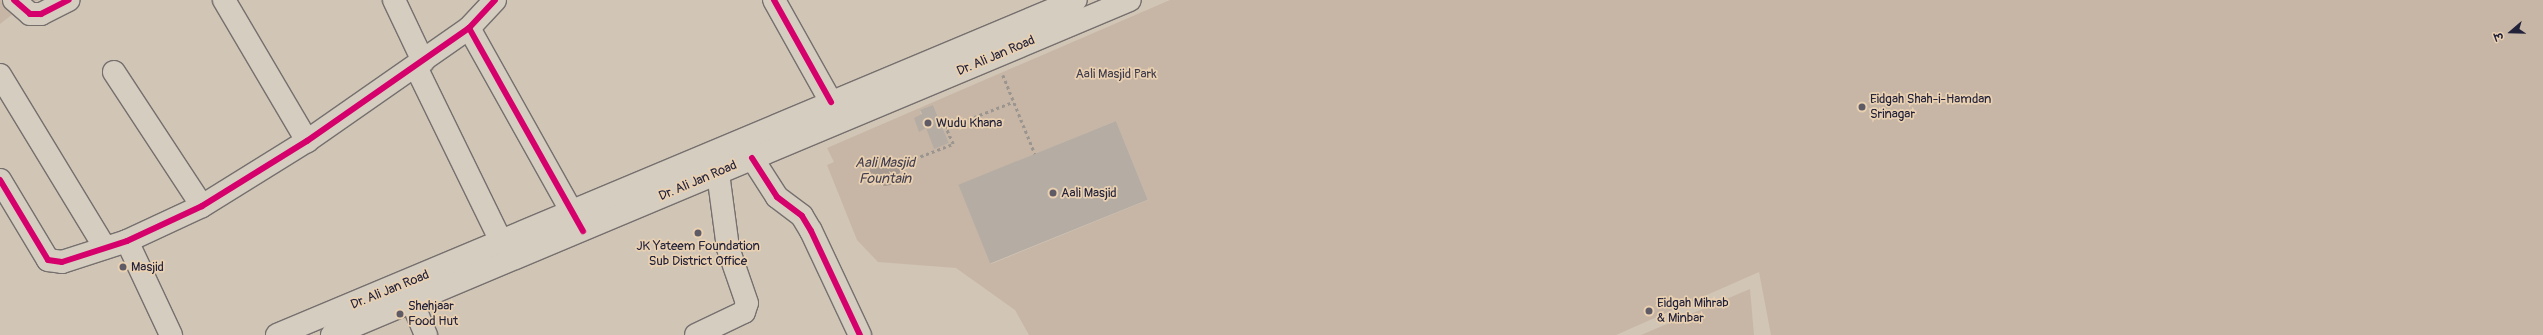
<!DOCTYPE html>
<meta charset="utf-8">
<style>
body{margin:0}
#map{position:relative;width:2543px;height:335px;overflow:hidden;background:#d1c5b6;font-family:Pangolin,"Playpen Sans Deva",sans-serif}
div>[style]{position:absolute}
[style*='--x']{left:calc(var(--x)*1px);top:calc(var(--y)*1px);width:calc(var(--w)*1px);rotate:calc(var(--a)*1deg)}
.green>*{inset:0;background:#c7b6a5}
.water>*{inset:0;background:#a79a90}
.round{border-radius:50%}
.building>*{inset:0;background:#b5ada3;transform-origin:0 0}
.path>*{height:2.5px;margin-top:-1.25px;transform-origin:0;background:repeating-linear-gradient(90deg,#9b9590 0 3px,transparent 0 6px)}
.roads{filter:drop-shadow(1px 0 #75706e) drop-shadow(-1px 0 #75706e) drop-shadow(0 1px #75706e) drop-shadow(0 -1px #75706e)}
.minor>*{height:22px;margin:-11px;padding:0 11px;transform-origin:11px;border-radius:11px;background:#d6cdc1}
.major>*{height:22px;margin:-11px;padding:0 11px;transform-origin:11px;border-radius:11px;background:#d6cdc1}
.cycleway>*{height:6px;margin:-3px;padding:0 3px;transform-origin:3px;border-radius:3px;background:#d6006c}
.dots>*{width:11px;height:11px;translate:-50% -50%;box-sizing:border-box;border:2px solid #e9d0b1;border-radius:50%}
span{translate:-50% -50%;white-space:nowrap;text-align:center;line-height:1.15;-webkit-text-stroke:3.5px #e9d0b1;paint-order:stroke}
.street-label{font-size:13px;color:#22223b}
.park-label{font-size:13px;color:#413d4d}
.poi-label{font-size:13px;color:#22223b}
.left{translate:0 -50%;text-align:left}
.water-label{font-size:14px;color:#444050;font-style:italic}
.north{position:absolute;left:2491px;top:12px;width:40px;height:40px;-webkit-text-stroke:3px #e9d0b1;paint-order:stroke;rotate:250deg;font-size:11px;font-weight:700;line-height:16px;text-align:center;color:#22223b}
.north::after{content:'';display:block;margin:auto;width:14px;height:18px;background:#22223b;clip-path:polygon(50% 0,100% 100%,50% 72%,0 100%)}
</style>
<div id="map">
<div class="green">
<i style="clip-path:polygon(0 0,39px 0,23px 6px,0 24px)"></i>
<i style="clip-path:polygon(evenodd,1170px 0,2543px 0,2543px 335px,1771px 335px,1759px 272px,1616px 335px,1029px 335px,1015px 310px,956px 268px,878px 262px,857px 240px,827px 165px,834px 162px,827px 148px,1170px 0,933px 105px,949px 143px,934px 148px,920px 111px,933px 105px,1170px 0,1116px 121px,1148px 200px,991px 264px,959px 185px,1116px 121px)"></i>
<i style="clip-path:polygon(1750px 289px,1754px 335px,1641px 335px)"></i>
</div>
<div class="water">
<i class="round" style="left:870px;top:156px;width:30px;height:30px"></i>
</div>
<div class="building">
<i style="clip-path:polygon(933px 105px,949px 143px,934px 149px,926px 128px,919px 132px,914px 118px,922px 114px,920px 110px)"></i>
<i style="left:1116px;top:121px;width:85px;height:170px;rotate:68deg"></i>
</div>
<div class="path">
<i style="--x:1003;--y:75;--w:85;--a:67.9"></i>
<i style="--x:898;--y:165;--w:59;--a:-20.9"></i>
<i style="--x:953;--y:144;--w:17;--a:-114"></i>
<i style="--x:946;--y:128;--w:72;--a:-21.2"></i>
</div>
<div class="roads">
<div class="minor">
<i style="--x:14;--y:0;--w:21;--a:41"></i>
<i style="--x:30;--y:14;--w:11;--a:0"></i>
<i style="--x:41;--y:14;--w:31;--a:-27"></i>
<i style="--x:224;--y:0;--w:164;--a:59.5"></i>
<i style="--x:394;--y:0;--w:68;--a:64.6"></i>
<i style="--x:774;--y:0;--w:117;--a:60.8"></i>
<i style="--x:469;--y:28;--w:229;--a:60.8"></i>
<i style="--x:416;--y:67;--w:196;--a:64"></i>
<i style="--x:114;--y:72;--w:160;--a:56.7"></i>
<i style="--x:0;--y:75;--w:202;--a:58.7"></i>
<i style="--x:752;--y:158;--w:46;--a:57.3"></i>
<i style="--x:777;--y:197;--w:31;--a:37"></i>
<i style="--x:802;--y:216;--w:17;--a:59"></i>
<i style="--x:811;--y:231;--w:115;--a:64.8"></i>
<i style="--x:0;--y:180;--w:93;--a:59"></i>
<i style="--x:48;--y:260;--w:14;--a:8"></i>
<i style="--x:62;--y:262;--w:68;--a:-17.9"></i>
<i style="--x:127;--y:241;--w:83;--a:-25"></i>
<i style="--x:202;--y:206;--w:123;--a:-31.8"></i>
<i style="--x:307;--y:141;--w:198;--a:-34.9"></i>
<i style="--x:469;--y:28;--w:38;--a:-47"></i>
<i style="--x:127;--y:241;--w:104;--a:64.9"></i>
<i style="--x:412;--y:302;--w:36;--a:67"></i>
<i style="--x:696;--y:335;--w:53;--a:-25.6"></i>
<i style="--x:744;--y:312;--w:9;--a:-72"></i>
<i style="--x:747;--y:303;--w:58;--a:-109.1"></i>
<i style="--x:728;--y:248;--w:76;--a:-97.6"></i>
</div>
<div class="major">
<i style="--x:277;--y:335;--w:866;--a:-22.75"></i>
<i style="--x:332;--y:335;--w:865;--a:-22.77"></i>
</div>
</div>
<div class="cycleway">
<i style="--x:14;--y:0;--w:21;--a:41"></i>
<i style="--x:30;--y:14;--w:11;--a:0"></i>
<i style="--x:41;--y:14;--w:31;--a:-27"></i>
<i style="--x:774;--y:0;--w:117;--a:60.8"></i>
<i style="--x:469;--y:28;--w:233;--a:60.7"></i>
<i style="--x:752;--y:158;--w:46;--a:57.3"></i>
<i style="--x:777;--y:197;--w:31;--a:37"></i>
<i style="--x:802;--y:216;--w:17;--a:59"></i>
<i style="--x:811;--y:231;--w:115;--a:64.8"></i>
<i style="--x:0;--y:180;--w:93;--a:59"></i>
<i style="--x:48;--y:260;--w:14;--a:8"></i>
<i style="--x:62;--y:262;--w:68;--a:-17.9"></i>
<i style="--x:127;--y:241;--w:83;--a:-25"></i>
<i style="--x:202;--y:206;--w:123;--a:-31.8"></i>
<i style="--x:307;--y:141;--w:198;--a:-34.9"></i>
<i style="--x:469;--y:28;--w:38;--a:-47"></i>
</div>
<div class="dots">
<i style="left:1862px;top:107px;background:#5f5b66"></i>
<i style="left:928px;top:123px;background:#5f5b66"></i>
<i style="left:1053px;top:193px;background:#5f5b66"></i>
<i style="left:698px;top:233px;background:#5f5b66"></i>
<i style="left:123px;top:267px;background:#5f5b66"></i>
<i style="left:1649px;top:311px;background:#5f5b66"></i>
<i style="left:400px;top:314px;background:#5f5b66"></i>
</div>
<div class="street-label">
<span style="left:996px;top:56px;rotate:-23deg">Dr. Ali Jan Road</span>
<span style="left:698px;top:181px;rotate:-23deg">Dr. Ali Jan Road</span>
<span style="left:390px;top:290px;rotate:-22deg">Dr. Ali Jan Road</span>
</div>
<div class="park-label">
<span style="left:1116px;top:74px">Aali Masjid Park</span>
</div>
<div class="poi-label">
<span class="left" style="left:1870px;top:107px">Eidgah Shah-i-Hamdan<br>Srinagar</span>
<span class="left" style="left:936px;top:123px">Wudu Khana</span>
<span class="left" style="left:1061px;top:193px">Aali Masjid</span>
<span style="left:698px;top:254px">JK Yateem Foundation<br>Sub District Office</span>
<span class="left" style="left:131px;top:267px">Masjid</span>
<span class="left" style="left:1657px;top:311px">Eidgah Mihrab<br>&amp; Minbar</span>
<span class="left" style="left:408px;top:314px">Shehjaar<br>Food Hut</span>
</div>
<div class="water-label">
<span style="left:885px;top:171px">Aali Masjid<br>Fountain</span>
</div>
<div class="north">उ</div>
</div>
